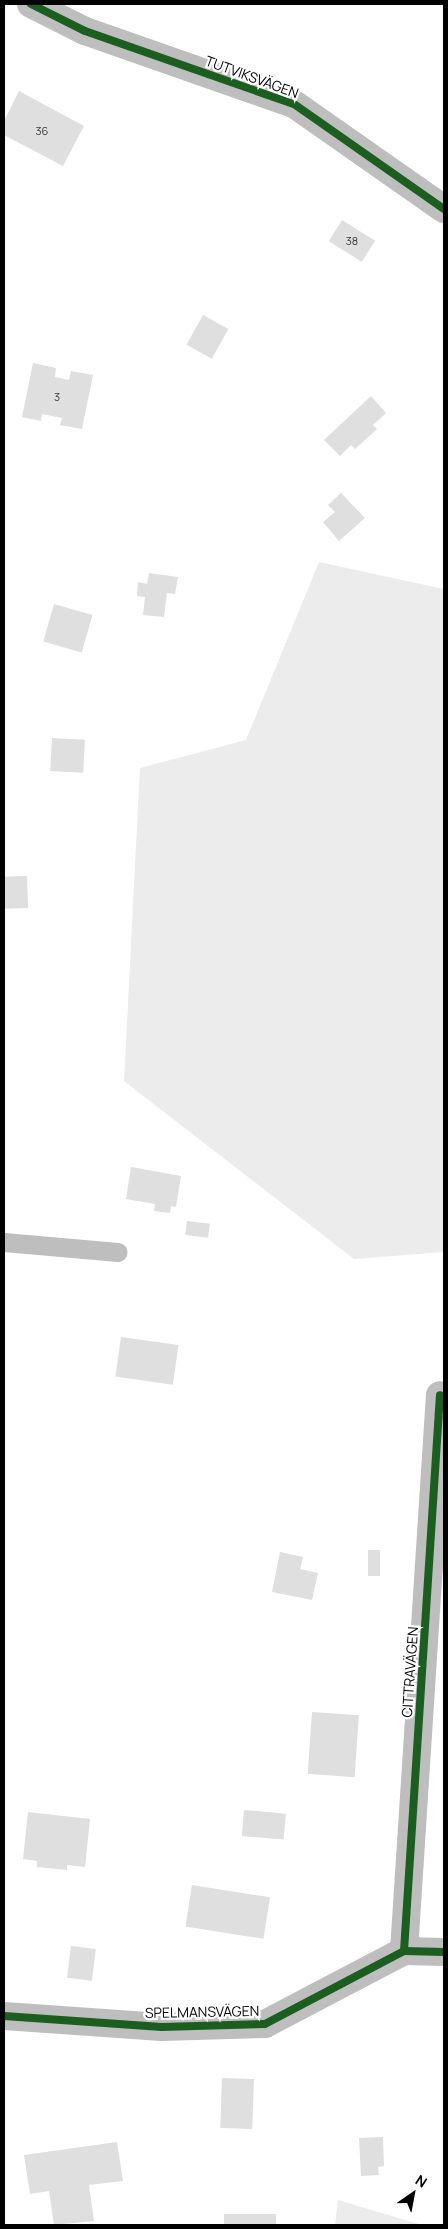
<!DOCTYPE html>
<meta charset="utf-8">
<style>
body{margin:0}
#map{position:relative;width:448px;height:2229px;overflow:hidden;background:#fff;font-family:Manrope,sans-serif}
div>[style]{position:absolute}
[style*='--x']{left:calc(var(--x)*1px);top:calc(var(--y)*1px);width:calc(var(--w)*1px);rotate:calc(var(--a)*1deg)}
.green>*{inset:0;background:#ececec}
.building>*{inset:0;background:#dfdfdf;transform-origin:0 0}
.service>*{height:19px;margin:-9.5px;padding:0 9.5px;transform-origin:9.5px;border-radius:9.5px;background:#bebebe}
.minor>*{height:28px;margin:-14px;padding:0 14px;transform-origin:14px;border-radius:14px;background:#bebebe}
.cycleway>*{height:8px;margin:-4px;padding:0 4px;transform-origin:4px;border-radius:4px;background:#1b5e20}
span{translate:-50% -50%;white-space:nowrap;text-align:center;line-height:1.15;-webkit-text-stroke:4.5px #fff;paint-order:stroke}
.number-label{font-size:11px;color:#383838}
.number-label span{-webkit-text-stroke-width:0}
.street-label{font-size:14px;color:#000}
.frame{position:absolute;inset:0;border:5px solid #000;pointer-events:none}
.north{position:absolute;left:388px;top:2169px;width:50px;height:50px;-webkit-text-stroke:4px #fff;paint-order:stroke;rotate:33deg;font-size:14px;font-weight:700;line-height:20px;text-align:center;color:#000}
.north::after{content:'';display:block;margin:auto;width:18px;height:22px;background:#000;clip-path:polygon(50% 0,100% 100%,50% 72%,0 100%)}
</style>
<div id="map">
<div class="green">
<i style="clip-path:polygon(319px 562px,444px 589px,444px 1252px,354px 1259px,124px 1081px,140px 768px,246px 740px)"></i>
<i style="clip-path:polygon(338px 2200px,422px 2225px,335px 2225px)"></i>
</div>
<div class="building">
<i style="clip-path:polygon(19px 91px,84px 126px,63px 166px,4px 135px,4px 121px)"></i>
<i style="left:342px;top:220px;width:39px;height:25px;rotate:32deg"></i>
<i style="left:203px;top:315px;width:29px;height:34px;rotate:29deg"></i>
<i style="clip-path:polygon(33px 363px,56px 368px,55px 377px,69px 380px,71px 371px,93px 375px,82px 429px,60px 425px,62px 418px,42px 414px,41px 421px,22px 417px)"></i>
<i style="clip-path:polygon(371px 396px,386px 413px,373px 425px,377px 429px,355px 449px,351px 445px,340px 456px,324px 440px)"></i>
<i style="clip-path:polygon(341px 493px,365px 518px,339px 541px,323px 522px,335px 512px,328px 505px)"></i>
<i style="clip-path:polygon(149px 573px,178px 577px,175px 594px,167px 593px,164px 617px,143px 615px,145px 597px,137px 596px,138px 582px,147px 584px)"></i>
<i style="left:54px;top:604px;width:40px;height:39px;rotate:16deg"></i>
<i style="left:52px;top:738px;width:33px;height:33px;rotate:3deg"></i>
<i style="left:27px;top:876px;width:32px;height:23px;rotate:88deg"></i>
<i style="clip-path:polygon(131px 1167px,181px 1176px,176px 1207px,171px 1206px,170px 1213px,154px 1211px,155px 1204px,126px 1199px)"></i>
<i style="left:187px;top:1221px;width:23px;height:14px;rotate:7deg"></i>
<i style="left:121px;top:1337px;width:58px;height:40px;rotate:8deg"></i>
<i style="left:368px;top:1550px;width:12px;height:26px"></i>
<i style="clip-path:polygon(280px 1552px,303px 1557px,300px 1569px,318px 1573px,312px 1600px,272px 1592px)"></i>
<i style="left:312px;top:1712px;width:47px;height:62px;rotate:4deg"></i>
<i style="left:244px;top:1810px;width:42px;height:26px;rotate:5deg"></i>
<i style="clip-path:polygon(28px 1812px,90px 1819px,85px 1867px,67px 1865px,67px 1870px,37px 1867px,37px 1861px,23px 1859px)"></i>
<i style="left:192px;top:1885px;width:79px;height:42px;rotate:9deg"></i>
<i style="left:71px;top:1946px;width:25px;height:32px;rotate:7deg"></i>
<i style="left:222px;top:2078px;width:32px;height:50px;rotate:2deg"></i>
<i style="clip-path:polygon(383px 2137px,384px 2166px,378px 2167px,379px 2175px,361px 2176px,359px 2138px)"></i>
<i style="clip-path:polygon(117px 2142px,123px 2181px,89px 2185px,94px 2221px,54px 2225px,49px 2191px,30px 2194px,24px 2155px)"></i>
<i style="left:224px;top:2214px;width:52px;height:11px"></i>
</div>
<div class="service">
<i style="--x:4;--y:1242;--w:114;--a:5"></i>
</div>
<div class="minor">
<i style="--x:31;--y:4;--w:60;--a:26.6"></i>
<i style="--x:85;--y:31;--w:221;--a:19.3"></i>
<i style="--x:294;--y:104;--w:183;--a:35"></i>
<i style="--x:404;--y:1951;--w:557;--a:-86.3"></i>
<i style="--x:4;--y:2016;--w:158;--a:4"></i>
<i style="--x:162;--y:2027;--w:103;--a:-1.7"></i>
<i style="--x:265;--y:2024;--w:157;--a:-27.7"></i>
<i style="--x:404;--y:1951;--w:40;--a:1.4"></i>
</div>
<div class="cycleway">
<i style="--x:31;--y:4;--w:60;--a:26.6"></i>
<i style="--x:85;--y:31;--w:221;--a:19.3"></i>
<i style="--x:294;--y:104;--w:183;--a:35"></i>
<i style="--x:404;--y:1951;--w:557;--a:-86.3"></i>
<i style="--x:4;--y:2016;--w:158;--a:4"></i>
<i style="--x:162;--y:2027;--w:103;--a:-1.7"></i>
<i style="--x:265;--y:2024;--w:157;--a:-27.7"></i>
<i style="--x:404;--y:1951;--w:40;--a:1.4"></i>
</div>
<div class="number-label">
<span style="left:42px;top:131px">36</span>
<span style="left:352px;top:241px">38</span>
<span style="left:57px;top:397px">3</span>
</div>
<div class="street-label">
<span style="left:252px;top:77px;rotate:20deg">TUTVIKSVÄGEN</span>
<span style="left:410px;top:1672px;rotate:-86deg">CITTRAVÄGEN</span>
<span style="left:202px;top:2012px;rotate:-1deg">SPELMANSVÄGEN</span>
</div>
<div class="frame"></div>
<div class="north">N</div>
</div>
